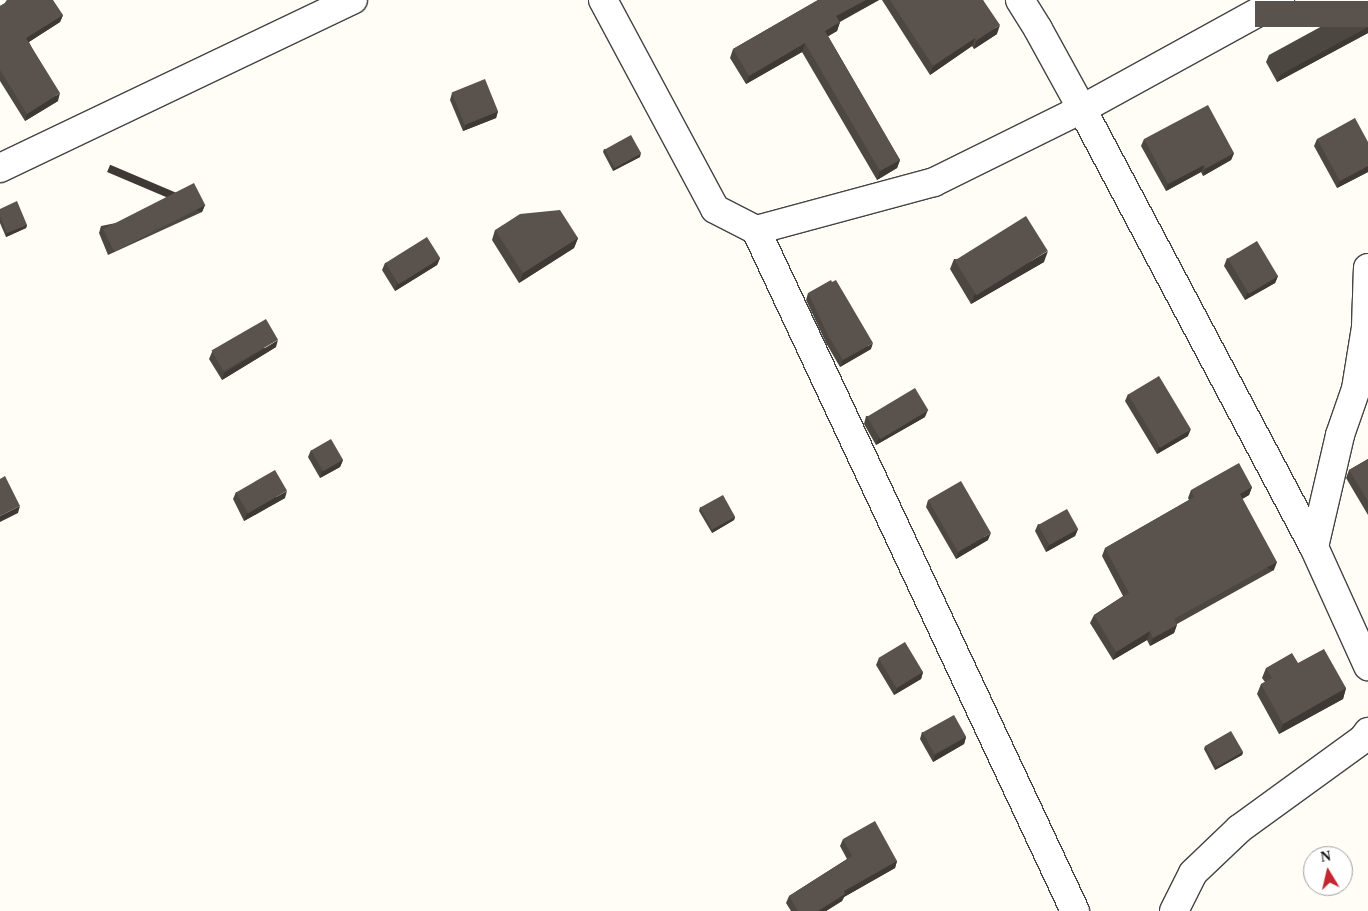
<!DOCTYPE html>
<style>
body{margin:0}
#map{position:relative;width:1368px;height:911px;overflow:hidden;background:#fffdf5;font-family:"Times New Roman",serif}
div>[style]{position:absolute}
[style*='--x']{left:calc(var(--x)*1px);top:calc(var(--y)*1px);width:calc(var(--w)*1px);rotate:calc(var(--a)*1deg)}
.roads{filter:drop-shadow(1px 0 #444) drop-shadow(-1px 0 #444) drop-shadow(0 1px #444) drop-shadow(0 -1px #444)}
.minor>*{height:28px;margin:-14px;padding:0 14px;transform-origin:14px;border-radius:14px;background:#fff}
.wall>*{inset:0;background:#4d4742}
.shaded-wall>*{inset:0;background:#3f3936;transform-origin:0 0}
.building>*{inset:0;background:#5a524d;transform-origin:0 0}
span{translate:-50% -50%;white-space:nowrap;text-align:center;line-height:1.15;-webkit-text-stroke:5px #fff;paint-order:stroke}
.north{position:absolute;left:1303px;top:846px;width:50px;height:50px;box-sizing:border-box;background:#fff;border:1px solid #a0a0a0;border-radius:50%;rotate:351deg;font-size:14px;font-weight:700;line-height:20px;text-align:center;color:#111}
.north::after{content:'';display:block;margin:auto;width:18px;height:22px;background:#c4262e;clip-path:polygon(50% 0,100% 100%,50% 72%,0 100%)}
</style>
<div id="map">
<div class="roads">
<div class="minor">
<i style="--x:603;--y:0;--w:237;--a:61.8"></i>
<i style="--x:715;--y:209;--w:46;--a:27.1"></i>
<i style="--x:756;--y:230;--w:184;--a:-15.1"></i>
<i style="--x:934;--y:182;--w:165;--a:-26.3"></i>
<i style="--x:1082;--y:109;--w:226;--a:-28.8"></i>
<i style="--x:1020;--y:0;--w:34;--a:58"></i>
<i style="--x:1038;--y:29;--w:91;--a:61.2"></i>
<i style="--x:1082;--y:109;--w:496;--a:62.1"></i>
<i style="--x:1314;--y:547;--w:131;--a:65.6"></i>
<i style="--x:0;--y:168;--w:391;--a:-25.5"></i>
<i style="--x:756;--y:230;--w:752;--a:64.9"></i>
<i style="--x:1314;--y:547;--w:115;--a:-76.9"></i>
<i style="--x:1340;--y:435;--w:49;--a:-70.8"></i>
<i style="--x:1356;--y:389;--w:63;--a:-80.8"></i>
<i style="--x:1366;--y:327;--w:59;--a:-88.1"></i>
<i style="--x:1174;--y:911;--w:42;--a:-63.4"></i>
<i style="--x:1193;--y:873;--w:64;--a:-43.7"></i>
<i style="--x:1239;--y:829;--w:153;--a:-36"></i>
<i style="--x:1363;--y:739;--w:9;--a:-54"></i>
</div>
</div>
<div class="wall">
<i style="clip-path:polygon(818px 0,879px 0,840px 22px,837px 31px,828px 36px,900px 160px,897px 168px,877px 180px,802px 52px,746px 84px,730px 58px,733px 49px)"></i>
<i style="clip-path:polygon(882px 0,983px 0,997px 34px,974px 49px,972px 46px,930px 75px)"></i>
<i style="clip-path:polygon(6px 1px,63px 15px,60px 22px,29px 42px,58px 101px,25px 121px,0 81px,0 6px,5px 3px)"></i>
<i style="clip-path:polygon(1368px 1px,1368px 33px,1277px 82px,1266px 62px,1269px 55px)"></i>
<i style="clip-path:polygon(452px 93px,498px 111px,496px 118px,463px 131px,450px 100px)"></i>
<i style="clip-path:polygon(1144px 139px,1234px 153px,1231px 160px,1203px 176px,1201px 172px,1166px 191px,1141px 146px)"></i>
<i style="clip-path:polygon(1317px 139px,1368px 142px,1368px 172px,1337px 188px,1314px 146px)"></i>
<i style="clip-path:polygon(604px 149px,640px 157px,613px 171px,603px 152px)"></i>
<i style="clip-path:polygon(205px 205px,202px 212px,108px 255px,99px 233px,101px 226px)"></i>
<i style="clip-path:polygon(0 209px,27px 225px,26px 228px,6px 237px,0 223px)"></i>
<i style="clip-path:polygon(495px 230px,578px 238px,574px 248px,519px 283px,492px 240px)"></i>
<i style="clip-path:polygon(440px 258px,437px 265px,395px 291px,382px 270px,385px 263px)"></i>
<i style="clip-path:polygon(1227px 258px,1278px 276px,1275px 283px,1245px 300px,1224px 266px)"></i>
<i style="clip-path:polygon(954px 259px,1044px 262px,971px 304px,950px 269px)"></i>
<i style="clip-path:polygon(808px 293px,871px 349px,840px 367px,826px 343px,806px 300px)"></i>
<i style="clip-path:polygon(276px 347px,222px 380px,209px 359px,212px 352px)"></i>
<i style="clip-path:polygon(1128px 394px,1188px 436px,1157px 454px,1125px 401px)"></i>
<i style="clip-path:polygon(866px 416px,925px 417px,876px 445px,864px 424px)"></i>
<i style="clip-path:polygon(311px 450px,343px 460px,340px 467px,320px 478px,308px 457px)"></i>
<i style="clip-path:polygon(1368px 459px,1368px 515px,1346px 478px,1349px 470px)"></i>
<i style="clip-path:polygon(1252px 487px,1249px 495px,1242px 499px,1274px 570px,1177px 624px,1174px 633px,1150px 646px,1147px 640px,1113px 660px,1090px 623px,1094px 615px,1123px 596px,1102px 556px,1105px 548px,1189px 500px,1188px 498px,1191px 490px)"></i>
<i style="clip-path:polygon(236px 492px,285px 498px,244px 521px,233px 499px)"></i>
<i style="clip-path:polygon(928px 500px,988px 540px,956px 559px,926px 507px)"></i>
<i style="clip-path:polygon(700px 507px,735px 517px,734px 520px,712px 533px,699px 511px)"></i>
<i style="clip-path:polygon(1038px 524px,1078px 529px,1075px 536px,1046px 552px,1035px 531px)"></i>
<i style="clip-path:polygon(879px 658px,923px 672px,921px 679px,894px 695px,876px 665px)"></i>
<i style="clip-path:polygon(1298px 663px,1346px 688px,1343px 699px,1279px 734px,1257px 694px,1261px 684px,1265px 682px,1262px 678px,1266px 668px)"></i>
<i style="clip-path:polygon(922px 732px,966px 737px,964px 744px,933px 762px,920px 739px)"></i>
<i style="clip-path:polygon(1205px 746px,1243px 752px,1242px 755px,1215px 770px,1204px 749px)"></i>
<i style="clip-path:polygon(843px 839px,897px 861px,895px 868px,844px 897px,842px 901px,826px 911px,791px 911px,786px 903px,789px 896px,847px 859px,840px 846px)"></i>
</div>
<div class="shaded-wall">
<i style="clip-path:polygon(866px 0,879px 0,833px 25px,836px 16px)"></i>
<i style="clip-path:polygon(63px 15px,60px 22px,24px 45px,26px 38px)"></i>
<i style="clip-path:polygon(840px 22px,837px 31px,822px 40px,825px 31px)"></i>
<i style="clip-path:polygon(1000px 25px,997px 34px,974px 49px,977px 40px)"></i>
<i style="clip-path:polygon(1368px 27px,1368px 33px,1277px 82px,1280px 75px)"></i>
<i style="clip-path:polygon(975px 38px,972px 46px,930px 75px,933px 66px)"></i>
<i style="clip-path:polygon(805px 43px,802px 52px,746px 84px,749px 76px)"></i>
<i style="clip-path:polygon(60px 93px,58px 101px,25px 121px,27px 114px)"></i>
<i style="clip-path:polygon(498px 111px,496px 118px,463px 131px,466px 124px)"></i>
<i style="clip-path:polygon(641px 153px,640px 157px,613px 171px,615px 167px)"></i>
<i style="clip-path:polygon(1234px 153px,1231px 160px,1203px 176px,1205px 169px)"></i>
<i style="clip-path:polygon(900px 160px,897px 168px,877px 180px,880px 171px)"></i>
<i style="clip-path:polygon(1204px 165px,1201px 172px,1166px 191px,1168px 184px)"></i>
<i style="clip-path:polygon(1368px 166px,1368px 172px,1337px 188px,1340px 181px)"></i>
<i style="left:205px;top:205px;width:8px;height:103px;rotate:113deg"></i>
<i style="clip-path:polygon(27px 225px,26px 228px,6px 237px,7px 233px)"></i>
<i style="clip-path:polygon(578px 238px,574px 248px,519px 283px,523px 273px)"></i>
<i style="clip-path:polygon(1048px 251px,1044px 262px,971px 304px,975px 294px)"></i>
<i style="clip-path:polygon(440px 258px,437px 265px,395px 291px,397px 284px)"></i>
<i style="clip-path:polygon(1278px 276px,1275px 283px,1245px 300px,1247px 293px)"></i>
<i style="clip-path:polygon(278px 340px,276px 347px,222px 380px,224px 373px)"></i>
<i style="clip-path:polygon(873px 343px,871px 349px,840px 367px,843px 360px)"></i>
<i style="clip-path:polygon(928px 410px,925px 417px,876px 445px,879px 438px)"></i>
<i style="clip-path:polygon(1191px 429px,1188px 436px,1157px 454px,1159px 447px)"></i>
<i style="clip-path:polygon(343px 460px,340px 467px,320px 478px,322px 471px)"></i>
<i style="clip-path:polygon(1252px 487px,1249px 495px,1237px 502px,1240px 494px)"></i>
<i style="clip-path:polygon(287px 491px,285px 498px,244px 521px,247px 513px)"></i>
<i style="clip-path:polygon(20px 506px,18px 513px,0 522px,0 516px)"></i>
<i style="clip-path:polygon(735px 517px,734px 520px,712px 533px,713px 529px)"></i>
<i style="clip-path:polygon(1078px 529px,1075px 536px,1046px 552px,1049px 545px)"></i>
<i style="clip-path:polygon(991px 533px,988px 540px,956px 559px,959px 551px)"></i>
<i style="left:1277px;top:562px;width:9px;height:118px;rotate:111deg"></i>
<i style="clip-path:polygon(1177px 625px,1174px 633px,1150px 646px,1153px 638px)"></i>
<i style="clip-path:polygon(1150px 631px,1147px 640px,1113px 660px,1116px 652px)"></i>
<i style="clip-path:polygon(923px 672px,921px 679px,894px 695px,897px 688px)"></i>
<i style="clip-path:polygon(1346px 688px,1343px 699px,1279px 734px,1283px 724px)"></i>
<i style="clip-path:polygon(966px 737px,964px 744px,933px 762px,935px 755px)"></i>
<i style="clip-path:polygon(1243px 752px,1242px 755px,1215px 770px,1217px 766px)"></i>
<i style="clip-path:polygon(897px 861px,895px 868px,844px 897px,842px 901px,826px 911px,818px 911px,844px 891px)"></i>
</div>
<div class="building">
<i style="clip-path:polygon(7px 0,53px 0,63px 15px,26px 38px,60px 93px,27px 114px,0 70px,0 6px,7px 2px,6px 1px)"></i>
<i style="clip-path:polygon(818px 0,866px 0,836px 16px,840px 22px,825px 31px,900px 160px,880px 171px,805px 43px,749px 76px,733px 49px)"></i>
<i style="clip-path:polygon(890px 0,983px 0,1000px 25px,977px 40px,975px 38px,933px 66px)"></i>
<i style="left:1368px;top:1px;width:26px;height:113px;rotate:90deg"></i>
<i style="left:485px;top:79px;width:35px;height:36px;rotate:68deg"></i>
<i style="clip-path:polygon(1208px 105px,1234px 153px,1205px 169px,1204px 165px,1168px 184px,1144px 139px)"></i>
<i style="clip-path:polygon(1355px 118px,1368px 142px,1368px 166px,1340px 181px,1317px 139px)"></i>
<i style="left:631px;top:135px;width:21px;height:30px;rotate:61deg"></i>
<i style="left:194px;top:183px;width:25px;height:102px;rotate:63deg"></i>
<i style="clip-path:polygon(17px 201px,27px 225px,7px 233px,0 216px,0 209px)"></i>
<i style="clip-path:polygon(560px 210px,578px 238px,523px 273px,495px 230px,520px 214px)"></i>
<i style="left:1026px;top:216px;width:41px;height:84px;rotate:58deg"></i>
<i style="left:427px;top:237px;width:25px;height:49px;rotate:58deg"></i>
<i style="left:1257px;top:241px;width:41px;height:34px;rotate:59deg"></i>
<i style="clip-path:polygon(831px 280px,832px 282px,836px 280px,873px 343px,843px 360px,829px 337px,808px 293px)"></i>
<i style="left:266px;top:319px;width:24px;height:63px;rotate:60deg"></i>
<i style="left:1159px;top:376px;width:62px;height:36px;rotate:59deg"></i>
<i style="left:915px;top:388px;width:26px;height:56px;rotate:59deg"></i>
<i style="left:331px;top:439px;width:24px;height:23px;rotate:60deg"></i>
<i style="clip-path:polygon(1368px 459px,1368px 501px,1349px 470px)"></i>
<i style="clip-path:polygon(1239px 463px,1252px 487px,1240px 494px,1277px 562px,1174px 619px,1177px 625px,1153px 638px,1150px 631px,1116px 652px,1094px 615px,1129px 593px,1105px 548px,1194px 497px,1191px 490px)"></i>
<i style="left:275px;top:470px;width:24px;height:45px;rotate:60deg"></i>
<i style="clip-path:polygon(5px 476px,20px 506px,0 516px,0 479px)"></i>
<i style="left:961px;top:481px;width:60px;height:38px;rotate:60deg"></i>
<i style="left:723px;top:495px;width:25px;height:26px;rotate:61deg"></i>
<i style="left:1067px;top:509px;width:23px;height:33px;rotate:61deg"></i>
<i style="left:905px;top:642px;width:35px;height:31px;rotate:59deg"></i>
<i style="clip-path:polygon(1324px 649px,1346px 688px,1283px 724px,1261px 684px,1272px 678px,1266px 668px,1292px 653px,1298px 663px)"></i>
<i style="left:954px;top:715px;width:25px;height:36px;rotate:61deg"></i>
<i style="left:1231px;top:731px;width:24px;height:30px;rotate:60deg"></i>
<i style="clip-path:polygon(875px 821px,897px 861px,844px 891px,845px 894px,818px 911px,798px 911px,789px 896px,852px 856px,843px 839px)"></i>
</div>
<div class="north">N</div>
</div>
